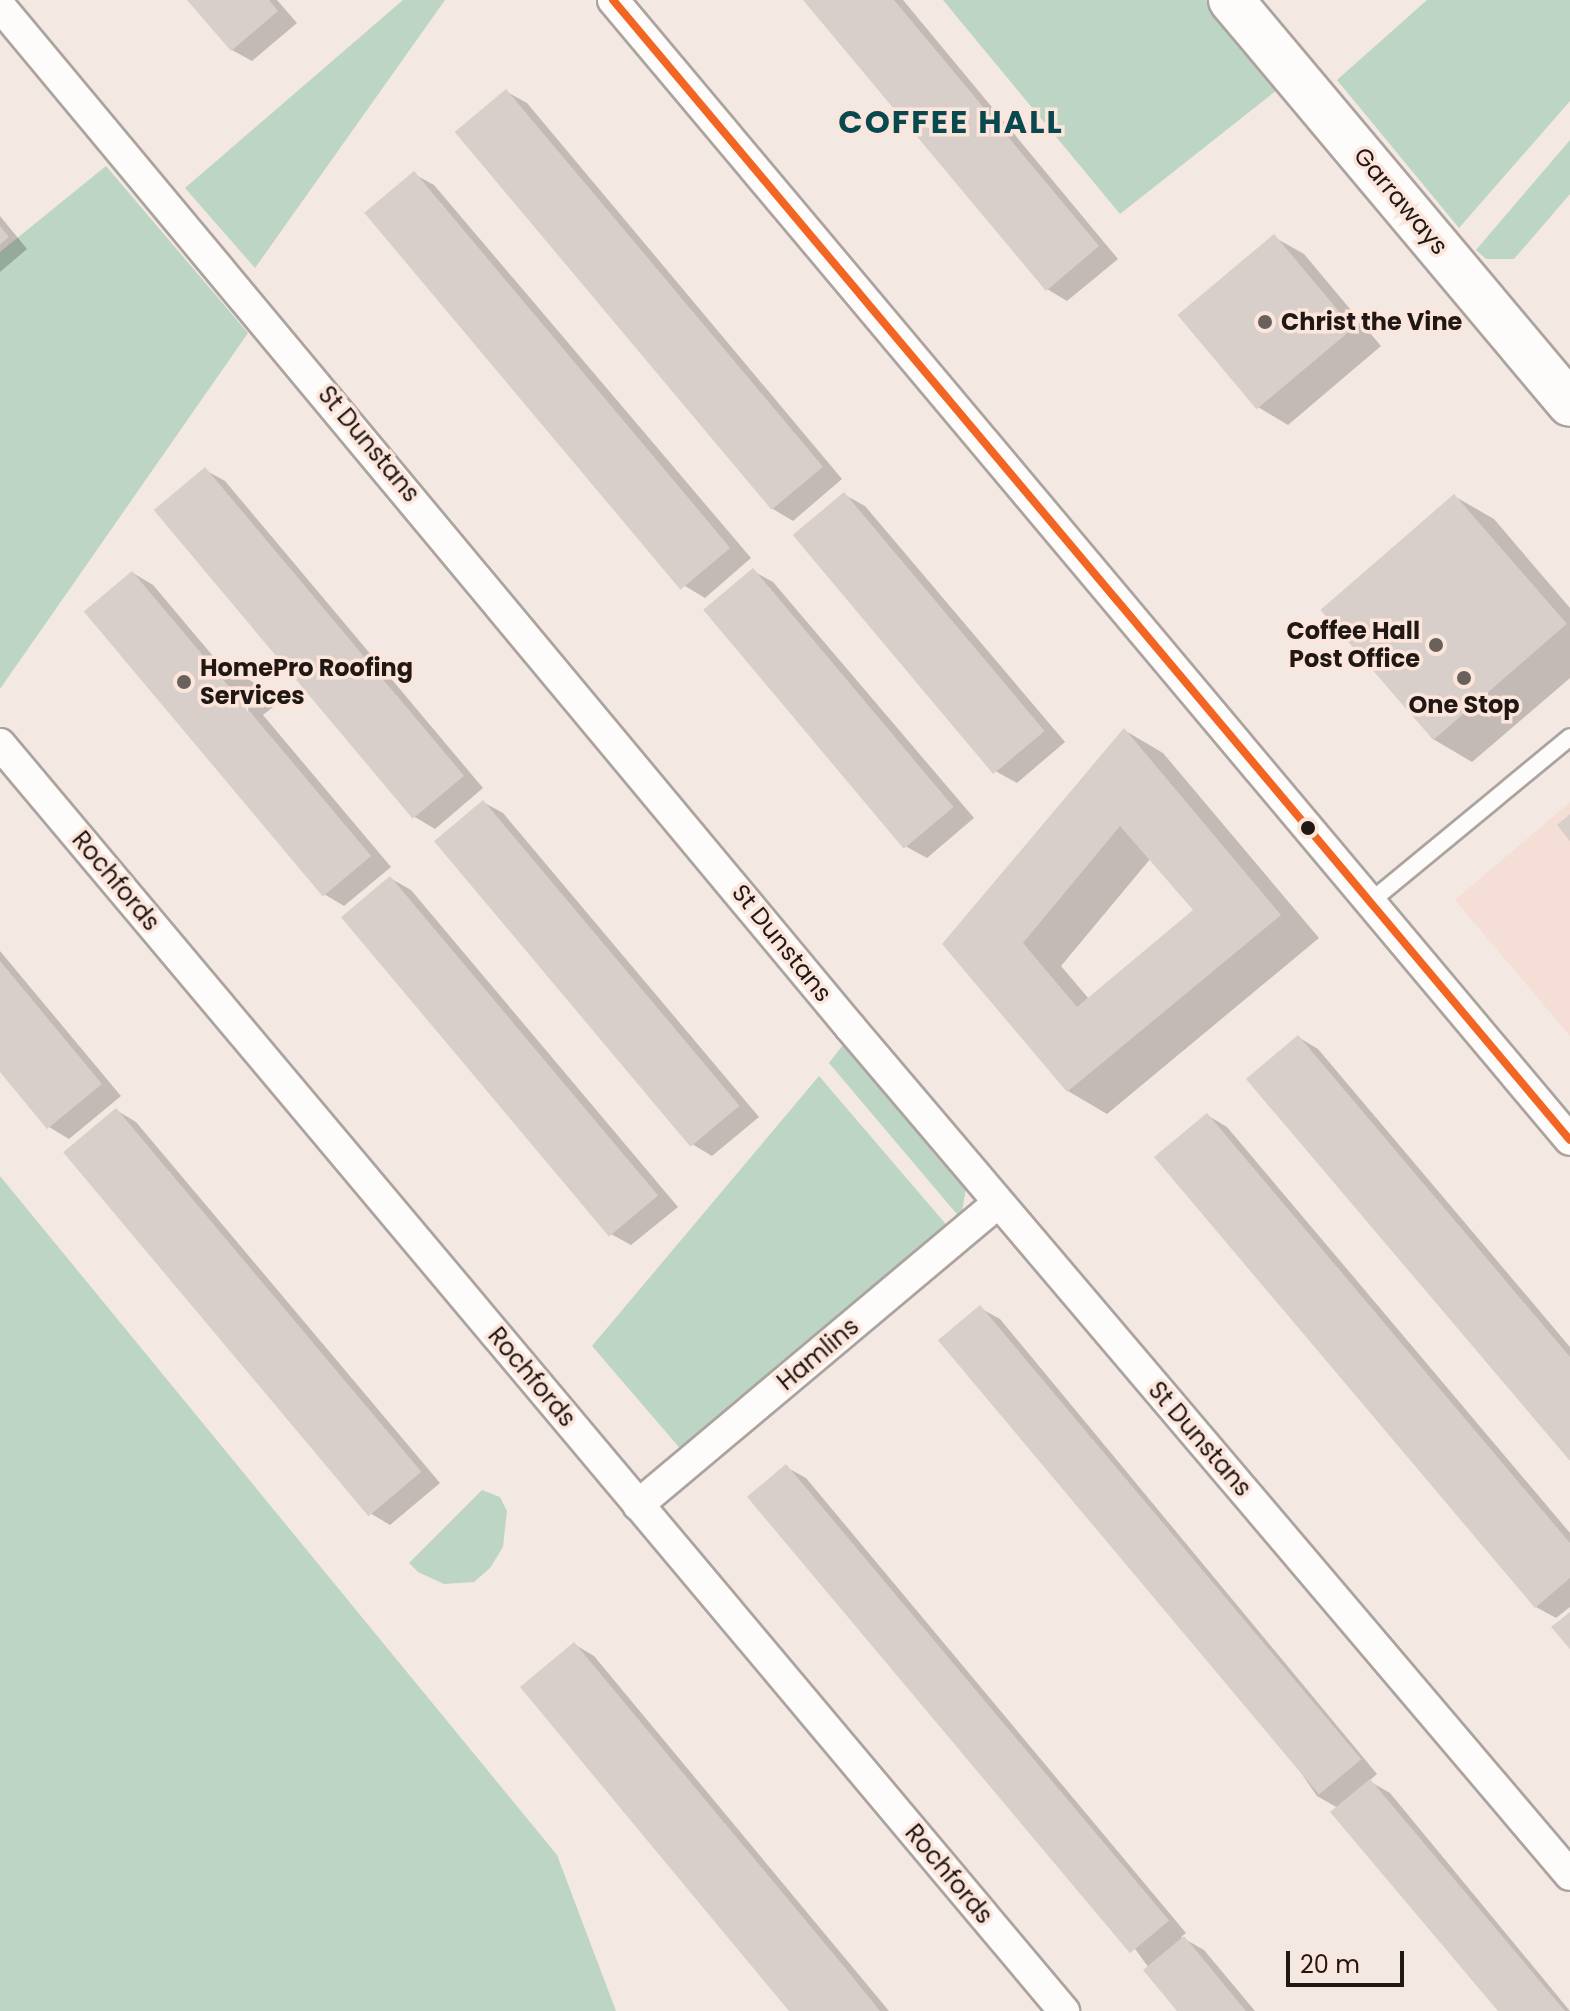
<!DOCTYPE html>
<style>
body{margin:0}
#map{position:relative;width:1570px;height:2011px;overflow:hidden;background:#f4e8e3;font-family:Poppins,sans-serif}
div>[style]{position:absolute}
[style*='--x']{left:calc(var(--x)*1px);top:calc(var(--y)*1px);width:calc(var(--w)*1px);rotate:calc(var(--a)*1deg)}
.built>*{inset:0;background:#f4ded5}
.green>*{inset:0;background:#bcd5c4}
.shadow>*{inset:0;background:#0003}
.building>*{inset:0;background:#d8cfcb;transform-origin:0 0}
.roads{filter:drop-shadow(2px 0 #aca39f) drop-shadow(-2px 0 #aca39f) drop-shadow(0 2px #aca39f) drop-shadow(0 -2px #aca39f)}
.lane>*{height:16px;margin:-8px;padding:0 8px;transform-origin:8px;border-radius:8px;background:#fdfcfb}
.street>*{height:30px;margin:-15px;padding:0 15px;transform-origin:15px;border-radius:15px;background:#fdfcfb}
.secondary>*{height:44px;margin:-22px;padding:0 22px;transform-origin:22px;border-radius:22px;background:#fdfcfb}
.bus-1>*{height:8px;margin:-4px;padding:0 4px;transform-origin:4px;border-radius:4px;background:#f26522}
.dots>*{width:22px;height:22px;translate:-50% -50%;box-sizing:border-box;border:4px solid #fce5db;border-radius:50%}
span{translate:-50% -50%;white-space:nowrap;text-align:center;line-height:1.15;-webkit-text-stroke:7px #fce5db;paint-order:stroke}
.street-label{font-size:24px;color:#1f1814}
.poi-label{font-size:24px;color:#1f1814;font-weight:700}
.left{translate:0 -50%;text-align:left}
.right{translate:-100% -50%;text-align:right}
.district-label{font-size:32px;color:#08494f;font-weight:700;letter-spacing:2px}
.scale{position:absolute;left:1286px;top:1951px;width:118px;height:36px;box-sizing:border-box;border:4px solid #1f1814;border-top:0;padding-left:10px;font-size:24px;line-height:28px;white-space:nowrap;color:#1f1814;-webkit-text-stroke:6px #fce5db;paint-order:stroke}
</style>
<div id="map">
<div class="built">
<i style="clip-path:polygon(1570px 802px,1570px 1036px,1455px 900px)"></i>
</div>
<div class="green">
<i style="clip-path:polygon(403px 0,445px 0,255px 268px,185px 188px)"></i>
<i style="clip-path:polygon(943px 0,1210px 0,1282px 86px,1120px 214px)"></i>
<i style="clip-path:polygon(1427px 0,1570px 0,1570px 101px,1459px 228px,1337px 80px)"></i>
<i style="clip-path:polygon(1570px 140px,1570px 194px,1514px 259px,1486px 259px,1476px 250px)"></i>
<i style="clip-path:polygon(106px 166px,248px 333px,0 689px,0 252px)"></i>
<i style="clip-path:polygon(849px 1037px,966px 1187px,961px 1219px,829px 1063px)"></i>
<i style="clip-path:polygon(819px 1076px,950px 1229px,684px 1453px,592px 1346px)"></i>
<i style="clip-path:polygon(0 1176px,557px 1855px,616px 2011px,0 2011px)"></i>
<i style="clip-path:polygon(482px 1490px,500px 1497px,507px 1511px,503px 1547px,490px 1568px,474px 1582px,444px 1584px,418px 1572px,409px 1563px)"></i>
</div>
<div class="shadow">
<i style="clip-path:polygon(190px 0,277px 0,297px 23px,252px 61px,232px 50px)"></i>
<i style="clip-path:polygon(806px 0,903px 0,1118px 259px,1067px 301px,1047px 289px)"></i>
<i style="clip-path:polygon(507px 92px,527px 103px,842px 479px,793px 521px,773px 509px)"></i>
<i style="clip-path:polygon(414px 174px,434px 185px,751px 558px,705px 598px,685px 586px)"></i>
<i style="clip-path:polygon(0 216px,27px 249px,0 272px)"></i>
<i style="clip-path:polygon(1274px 237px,1304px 254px,1381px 346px,1288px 425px,1258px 407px)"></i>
<i style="clip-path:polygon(205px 470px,225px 481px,483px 788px,435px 829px,415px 817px)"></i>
<i style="clip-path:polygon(845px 495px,865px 506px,1065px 742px,1017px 783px,997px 772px)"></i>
<i style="clip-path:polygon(1454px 496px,1494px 519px,1570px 608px,1570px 678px,1472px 762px,1433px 739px,1322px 609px)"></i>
<i style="clip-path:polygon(753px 571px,773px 582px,974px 818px,927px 858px,907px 847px)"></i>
<i style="clip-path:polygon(133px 573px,153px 585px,218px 662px,253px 682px,273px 707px,263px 715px,391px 867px,344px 906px,324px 894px)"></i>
<i style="clip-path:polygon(evenodd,1124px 730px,1163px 753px,1319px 938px,1107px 1114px,1068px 1091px,945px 944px,1124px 730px,1151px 858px,1196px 910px,1089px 999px,1061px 966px,1151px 858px)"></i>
<i style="clip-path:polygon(483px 802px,503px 813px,759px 1117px,712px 1156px,692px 1144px)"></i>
<i style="clip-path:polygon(390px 878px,411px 890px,678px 1207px,631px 1245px,611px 1234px)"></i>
<i style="clip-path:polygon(0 951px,121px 1096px,69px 1139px,49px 1127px,0 1069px)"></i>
<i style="clip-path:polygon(1298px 1037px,1318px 1049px,1570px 1347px,1570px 1458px)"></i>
<i style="clip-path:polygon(116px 1110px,136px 1122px,440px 1483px,390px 1525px,370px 1513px)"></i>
<i style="clip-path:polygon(1207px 1115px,1227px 1127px,1570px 1533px,1570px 1607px,1556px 1618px,1536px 1607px)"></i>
<i style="clip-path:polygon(980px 1308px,1000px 1319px,1377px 1774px,1369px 1781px,1390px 1793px,1570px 2011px,1500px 2011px,1338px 1808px,1317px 1796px)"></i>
<i style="clip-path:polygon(786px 1467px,806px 1478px,1186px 1933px,1181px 1937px,1204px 1950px,1255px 2011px,1180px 2011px)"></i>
<i style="clip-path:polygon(574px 1644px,594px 1656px,889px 2011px,791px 2011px)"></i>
</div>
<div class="building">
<i style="clip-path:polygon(187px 0,269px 0,278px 11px,231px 51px)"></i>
<i style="clip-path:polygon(803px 0,894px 0,1099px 246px,1046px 291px)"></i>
<i style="left:506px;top:89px;width:493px;height:67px;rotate:50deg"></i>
<i style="left:414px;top:171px;width:492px;height:65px;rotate:50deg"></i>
<i style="clip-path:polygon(0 226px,9px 237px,0 244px)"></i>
<i style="left:1274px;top:234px;width:123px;height:126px;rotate:50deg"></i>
<i style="left:205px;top:467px;width:403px;height:67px;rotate:50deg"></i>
<i style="left:844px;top:492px;width:312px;height:67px;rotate:50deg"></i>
<i style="left:1454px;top:494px;width:172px;height:177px;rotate:49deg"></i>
<i style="left:753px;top:568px;width:312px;height:65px;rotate:50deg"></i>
<i style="left:132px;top:571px;width:372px;height:63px;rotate:50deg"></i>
<i style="clip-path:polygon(evenodd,1124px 728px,1281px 915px,1067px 1092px,942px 944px,1124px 728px,1120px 826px,1193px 910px,1077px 1007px,1023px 943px,1120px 826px)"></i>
<i style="left:483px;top:800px;width:399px;height:64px;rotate:50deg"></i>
<i style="clip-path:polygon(1570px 814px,1570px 841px,1557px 825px)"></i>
<i style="left:390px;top:876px;width:417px;height:64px;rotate:50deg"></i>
<i style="clip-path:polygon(0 961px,102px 1084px,47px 1129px,0 1072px)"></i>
<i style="clip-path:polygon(1298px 1035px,1570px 1357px,1570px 1461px,1246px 1079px)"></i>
<i style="left:116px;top:1108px;width:475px;height:69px;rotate:50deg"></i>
<i style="clip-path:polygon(1207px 1113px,1570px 1543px,1570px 1578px,1535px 1608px,1154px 1157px)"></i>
<i style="left:980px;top:1305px;width:593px;height:55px;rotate:50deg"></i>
<i style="left:786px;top:1464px;width:596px;height:51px;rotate:50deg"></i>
<i style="clip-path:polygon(1570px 1612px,1570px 1649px,1551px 1627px)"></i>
<i style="clip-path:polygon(574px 1642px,846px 1969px,880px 2011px,789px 2011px,646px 1839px,520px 1687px)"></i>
<i style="clip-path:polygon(1370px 1779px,1428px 1848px,1565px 2011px,1498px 2011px,1476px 1985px,1330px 1812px)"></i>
<i style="clip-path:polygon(1184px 1936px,1241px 2005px,1246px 2011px,1177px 2011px,1143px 1970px)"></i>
</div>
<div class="roads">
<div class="lane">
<i style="--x:1370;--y:902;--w:259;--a:-39.5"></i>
</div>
<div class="street">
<i style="--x:613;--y:0;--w:1488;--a:49.99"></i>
<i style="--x:0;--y:6;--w:1329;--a:50.22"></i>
<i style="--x:850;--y:1027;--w:1112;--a:49.67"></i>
<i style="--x:0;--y:744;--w:1655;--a:49.98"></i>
<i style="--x:638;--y:1505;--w:470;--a:-40"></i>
</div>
<div class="secondary">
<i style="--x:1231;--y:0;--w:527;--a:50"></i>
</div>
</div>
<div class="bus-1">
<i style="--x:613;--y:0;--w:1488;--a:49.99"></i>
</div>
<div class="dots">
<i style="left:1265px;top:322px;background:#6a615c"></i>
<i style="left:1436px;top:645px;background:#6a615c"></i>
<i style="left:1464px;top:678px;background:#6a615c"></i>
<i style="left:184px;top:682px;background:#6a615c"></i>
<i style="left:1308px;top:828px;background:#1f1814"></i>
</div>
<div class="street-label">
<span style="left:1401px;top:201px;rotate:50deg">Garraways</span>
<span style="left:369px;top:444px;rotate:50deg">St Dunstans</span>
<span style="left:116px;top:881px;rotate:50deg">Rochfords</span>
<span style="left:782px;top:943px;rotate:51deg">St Dunstans</span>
<span style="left:818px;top:1354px;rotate:-40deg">Hamlins</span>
<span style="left:532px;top:1377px;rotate:50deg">Rochfords</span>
<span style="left:1200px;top:1439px;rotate:49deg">St Dunstans</span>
<span style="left:949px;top:1874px;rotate:50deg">Rochfords</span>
</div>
<div class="poi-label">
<span class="left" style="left:1281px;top:322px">Christ the Vine</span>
<span class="right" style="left:1420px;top:645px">Coffee Hall<br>Post Office</span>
<span class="left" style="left:200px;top:682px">HomePro Roofing<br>Services</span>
<span style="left:1464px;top:705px">One Stop</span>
</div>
<div class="district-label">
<span style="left:951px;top:122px">COFFEE HALL</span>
</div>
<div class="scale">20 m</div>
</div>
